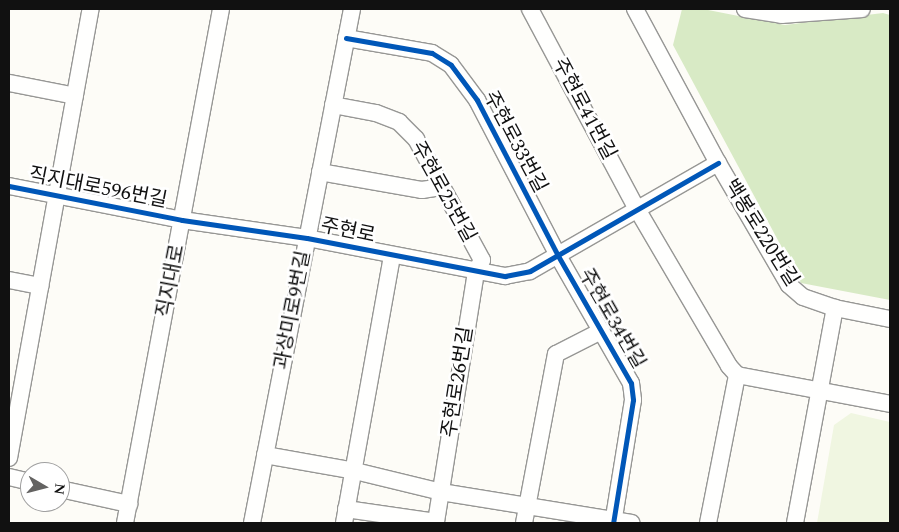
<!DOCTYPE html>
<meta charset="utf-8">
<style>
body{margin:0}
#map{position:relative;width:899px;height:532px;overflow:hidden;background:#fdfcf7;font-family:Spectral,"Noto Sans KR",serif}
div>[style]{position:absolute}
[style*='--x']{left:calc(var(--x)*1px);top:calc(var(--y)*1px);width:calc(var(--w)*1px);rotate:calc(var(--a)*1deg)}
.forest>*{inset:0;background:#d8eac5}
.pitch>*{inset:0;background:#f0f6e1}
.roads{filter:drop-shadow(1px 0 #979795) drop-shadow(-1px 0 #979795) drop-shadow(0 1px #979795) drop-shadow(0 -1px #979795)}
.minor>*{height:16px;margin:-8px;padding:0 8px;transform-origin:8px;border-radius:8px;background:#fffffe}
.cycleway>*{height:5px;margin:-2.5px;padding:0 2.5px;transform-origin:2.5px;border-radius:2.5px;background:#0057b8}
span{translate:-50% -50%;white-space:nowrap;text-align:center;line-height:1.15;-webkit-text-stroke:5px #fff;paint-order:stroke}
.street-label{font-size:20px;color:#111}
.frame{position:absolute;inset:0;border:10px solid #111;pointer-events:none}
.north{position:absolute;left:20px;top:462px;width:50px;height:50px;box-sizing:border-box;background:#fff;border:1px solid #a0a0a0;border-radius:50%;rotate:98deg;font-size:14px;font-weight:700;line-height:20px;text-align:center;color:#111}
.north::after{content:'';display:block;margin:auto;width:18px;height:22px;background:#646362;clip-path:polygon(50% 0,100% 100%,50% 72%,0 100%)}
</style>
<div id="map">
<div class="forest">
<i style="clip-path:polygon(682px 9px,703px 9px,785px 25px,883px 13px,890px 15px,890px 300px,801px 283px,673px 45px)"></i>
</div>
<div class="pitch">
<i style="clip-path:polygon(851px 413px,890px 422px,890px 523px,817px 523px,834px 425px)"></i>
</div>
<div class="roads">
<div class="minor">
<i style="--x:530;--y:9;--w:227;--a:61.9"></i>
<i style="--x:637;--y:209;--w:182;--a:59.6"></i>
<i style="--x:729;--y:366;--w:12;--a:48"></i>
<i style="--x:635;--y:9;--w:175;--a:61.7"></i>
<i style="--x:718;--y:163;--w:141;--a:59.8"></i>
<i style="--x:789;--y:285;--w:18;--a:41"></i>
<i style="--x:803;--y:297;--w:34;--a:19"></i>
<i style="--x:835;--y:308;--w:56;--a:11.3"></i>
<i style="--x:745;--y:9;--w:37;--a:9"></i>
<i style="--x:782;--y:15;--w:80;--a:-4.3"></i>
<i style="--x:346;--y:38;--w:87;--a:9.9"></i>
<i style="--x:432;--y:53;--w:22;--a:32"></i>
<i style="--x:451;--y:65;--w:44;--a:53.4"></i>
<i style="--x:477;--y:100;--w:174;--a:62.5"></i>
<i style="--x:557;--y:254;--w:149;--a:60.2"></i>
<i style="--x:631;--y:383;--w:17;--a:83"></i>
<i style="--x:633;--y:400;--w:125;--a:99.2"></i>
<i style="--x:9;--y:83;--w:67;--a:11.1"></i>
<i style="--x:333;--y:105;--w:44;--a:10.5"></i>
<i style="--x:376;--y:113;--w:25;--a:21"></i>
<i style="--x:399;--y:122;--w:24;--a:45"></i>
<i style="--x:416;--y:139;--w:138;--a:61.4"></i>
<i style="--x:482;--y:260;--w:13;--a:117"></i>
<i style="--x:476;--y:272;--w:254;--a:99.1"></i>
<i style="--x:320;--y:172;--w:104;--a:10"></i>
<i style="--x:422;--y:190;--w:19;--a:-9"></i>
<i style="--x:9;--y:186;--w:176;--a:11.1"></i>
<i style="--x:182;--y:220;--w:126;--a:8.2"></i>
<i style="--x:307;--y:238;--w:202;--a:10.9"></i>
<i style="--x:505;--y:276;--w:25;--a:-11"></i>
<i style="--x:530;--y:271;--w:217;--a:-29.9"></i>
<i style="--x:9;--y:280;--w:32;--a:11"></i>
<i style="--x:737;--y:375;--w:156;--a:10.7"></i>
<i style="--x:265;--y:455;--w:91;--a:10.1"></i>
<i style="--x:355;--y:471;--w:89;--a:13.7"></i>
<i style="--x:441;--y:492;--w:193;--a:9.2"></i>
<i style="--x:9;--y:458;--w:456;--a:-79.7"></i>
<i style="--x:9;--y:477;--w:22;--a:13"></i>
<i style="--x:60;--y:489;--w:71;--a:12.3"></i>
<i style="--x:346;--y:509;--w:91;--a:8.2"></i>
<i style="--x:125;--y:523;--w:523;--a:-79.42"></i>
<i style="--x:252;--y:523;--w:524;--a:-78.99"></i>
<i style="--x:344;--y:523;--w:271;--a:-79.8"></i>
<i style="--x:524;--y:523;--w:172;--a:-79.3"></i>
<i style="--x:556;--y:354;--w:51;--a:-27.1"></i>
<i style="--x:708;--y:523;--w:151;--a:-78.9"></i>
<i style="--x:795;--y:523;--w:219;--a:-79.5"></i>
</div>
</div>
<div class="cycleway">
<i style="--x:346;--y:38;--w:87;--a:9.9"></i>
<i style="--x:432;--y:53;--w:22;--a:32"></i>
<i style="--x:451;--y:65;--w:44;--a:53.4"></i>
<i style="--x:477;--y:100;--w:174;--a:62.5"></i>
<i style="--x:557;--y:254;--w:149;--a:60.2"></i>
<i style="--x:631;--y:383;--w:17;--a:83"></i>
<i style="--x:633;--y:400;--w:125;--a:99.2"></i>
<i style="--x:9;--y:186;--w:176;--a:11.1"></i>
<i style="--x:182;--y:220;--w:126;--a:8.2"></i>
<i style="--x:307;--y:238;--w:202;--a:10.9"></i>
<i style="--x:505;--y:276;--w:25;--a:-11"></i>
<i style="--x:530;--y:271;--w:217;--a:-29.9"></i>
</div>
<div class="street-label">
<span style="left:584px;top:109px;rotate:62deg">주현로41번길</span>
<span style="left:515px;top:142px;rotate:62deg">주현로33번길</span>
<span style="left:98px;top:188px;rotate:11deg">직지대로596번길</span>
<span style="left:443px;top:192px;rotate:61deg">주현로25번길</span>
<span style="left:348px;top:231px;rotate:12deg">주현로</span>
<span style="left:761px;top:233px;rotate:58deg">백봉로220번길</span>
<span style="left:171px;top:281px;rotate:-79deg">직지대로</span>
<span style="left:293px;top:310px;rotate:-79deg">과상미로9번길</span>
<span style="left:612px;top:319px;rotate:60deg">주현로34번길</span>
<span style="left:458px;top:382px;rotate:-81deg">주현로26번길</span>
</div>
<div class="frame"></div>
<div class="north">N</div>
</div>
